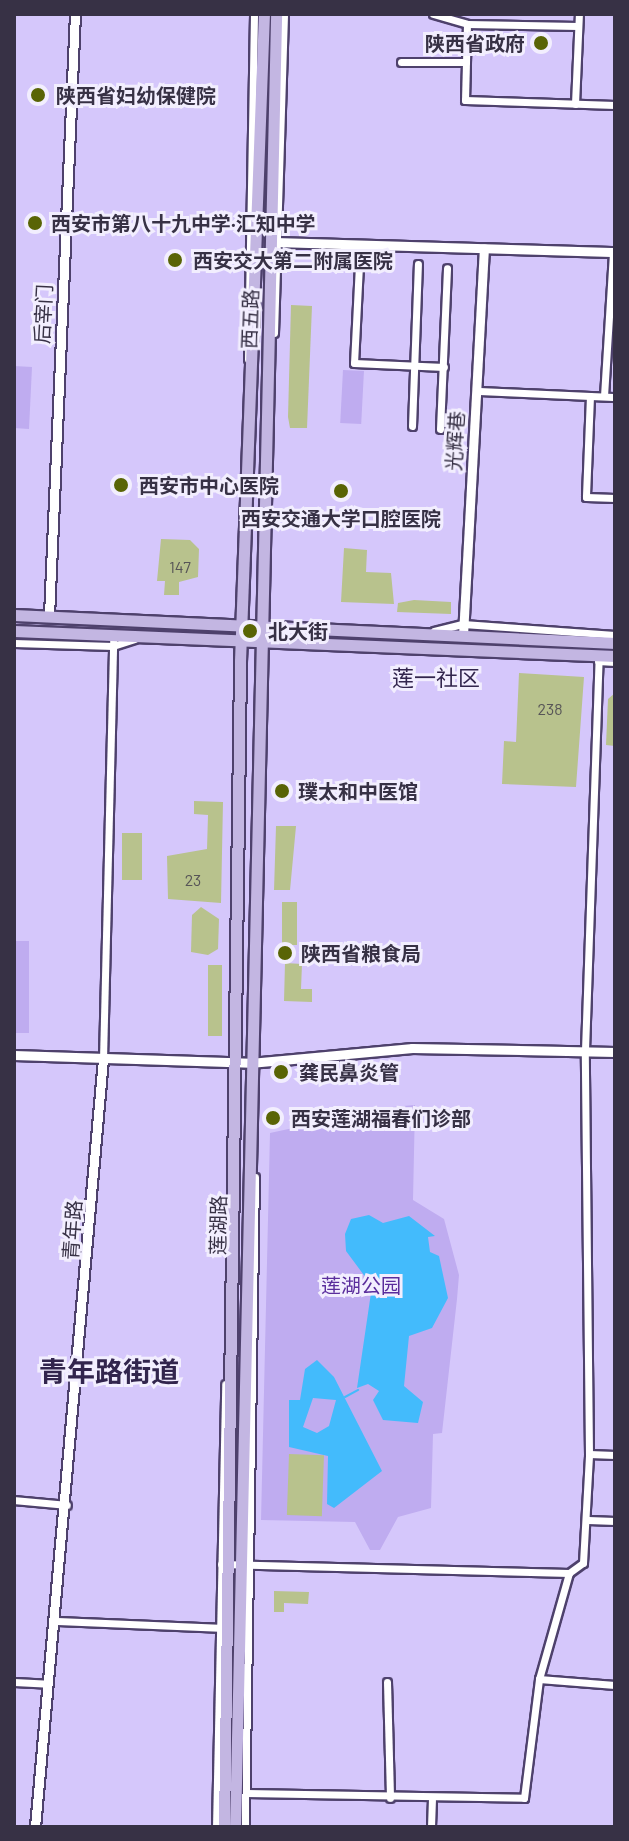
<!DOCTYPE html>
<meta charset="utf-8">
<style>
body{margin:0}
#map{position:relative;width:629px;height:1841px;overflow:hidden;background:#d5c7fb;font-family:Barlow,"Noto Sans SC",sans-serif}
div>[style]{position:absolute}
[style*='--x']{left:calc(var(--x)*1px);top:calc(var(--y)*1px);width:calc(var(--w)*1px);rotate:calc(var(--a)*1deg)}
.green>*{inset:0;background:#bfacf0;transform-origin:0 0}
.water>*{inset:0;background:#43bbfc}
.stream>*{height:2px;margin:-1px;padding:0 1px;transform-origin:1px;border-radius:1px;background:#43bbfc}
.building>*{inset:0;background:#b8c28d;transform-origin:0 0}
.roads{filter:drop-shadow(2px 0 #4e416c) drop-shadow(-2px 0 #4e416c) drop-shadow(0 2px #4e416c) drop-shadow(0 -2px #4e416c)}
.minor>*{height:7px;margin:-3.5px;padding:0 3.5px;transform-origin:3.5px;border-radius:3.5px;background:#fff}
.tertiary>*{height:9px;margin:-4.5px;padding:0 4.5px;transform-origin:4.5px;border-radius:4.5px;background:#fff}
.primary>*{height:11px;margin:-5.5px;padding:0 5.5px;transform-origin:5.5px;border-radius:5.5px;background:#c3b6e2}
.dots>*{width:22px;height:22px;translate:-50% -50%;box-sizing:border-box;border:4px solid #f2eefe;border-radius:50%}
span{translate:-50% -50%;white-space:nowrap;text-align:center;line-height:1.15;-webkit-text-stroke:6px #f2eefe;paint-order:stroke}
.number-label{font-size:16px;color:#575557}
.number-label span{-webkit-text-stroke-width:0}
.poi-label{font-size:20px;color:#373145;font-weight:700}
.right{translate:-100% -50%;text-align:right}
.left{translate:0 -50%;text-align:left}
.street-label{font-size:20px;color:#373145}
.park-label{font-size:20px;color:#5a2d9c}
.neighbourhood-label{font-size:22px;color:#32254d}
.district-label{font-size:28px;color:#32254d;font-weight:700}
.frame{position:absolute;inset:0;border:16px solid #373145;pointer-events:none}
</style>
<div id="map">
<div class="green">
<i style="clip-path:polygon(14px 366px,32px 367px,29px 429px,14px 428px)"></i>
<i style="left:343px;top:370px;width:21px;height:53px;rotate:3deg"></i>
<i style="left:14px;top:941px;width:15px;height:92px"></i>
<i style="clip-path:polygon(415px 1105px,413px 1200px,444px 1219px,459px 1275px,457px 1299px,442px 1433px,433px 1434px,431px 1508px,398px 1517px,380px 1550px,370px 1550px,355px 1522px,261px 1520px,270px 1133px,307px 1125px,310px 1114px)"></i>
</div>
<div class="water">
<i style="clip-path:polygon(369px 1215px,383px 1223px,409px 1216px,435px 1236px,428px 1237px,430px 1252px,439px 1256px,448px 1298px,432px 1328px,409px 1336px,404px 1386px,423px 1402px,418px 1423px,383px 1420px,373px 1400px,379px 1391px,368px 1384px,357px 1388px,372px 1286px,346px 1251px,345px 1234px,351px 1219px)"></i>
<i style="clip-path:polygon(evenodd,317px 1360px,334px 1377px,382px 1471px,334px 1508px,327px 1504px,328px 1456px,289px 1447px,289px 1400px,300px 1400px,305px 1369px,317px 1360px,313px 1398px,336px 1400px,329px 1426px,317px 1433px,303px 1427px,313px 1398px)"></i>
</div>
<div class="stream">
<i style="--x:345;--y:1397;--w:15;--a:-28"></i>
</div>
<div class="building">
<i style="clip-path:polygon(291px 305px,312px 306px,307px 428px,290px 428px,288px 417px)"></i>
<i style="clip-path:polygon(161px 539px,190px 540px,199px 549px,198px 577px,179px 582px,179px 595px,164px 595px,165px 581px,157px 581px)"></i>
<i style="clip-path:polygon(344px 548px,367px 550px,366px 572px,391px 573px,394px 604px,341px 602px)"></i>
<i style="clip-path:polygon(414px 600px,451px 602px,451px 614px,397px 612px,398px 603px)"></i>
<i style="clip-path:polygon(519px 673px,584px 677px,576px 787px,502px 784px,504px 741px,516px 742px)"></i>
<i style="clip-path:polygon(615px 693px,615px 746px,606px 745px,608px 699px)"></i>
<i style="clip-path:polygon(194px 801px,223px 802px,221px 903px,168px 899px,167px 856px,207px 849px,208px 815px,194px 814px)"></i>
<i style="clip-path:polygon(276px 826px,296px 826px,290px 890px,274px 890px)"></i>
<i style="left:122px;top:833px;width:20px;height:47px"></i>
<i style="left:282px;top:902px;width:15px;height:43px"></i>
<i style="clip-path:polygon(201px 907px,219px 919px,218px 949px,208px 955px,191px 952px,192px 915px)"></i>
<i style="clip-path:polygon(285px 963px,302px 964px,301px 989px,312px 989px,312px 1002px,284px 1001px)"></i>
<i style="left:208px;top:965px;width:14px;height:71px"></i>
<i style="left:289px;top:1454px;width:35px;height:61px;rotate:2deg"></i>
<i style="clip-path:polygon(274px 1591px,309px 1592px,308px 1604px,284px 1603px,284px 1612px,274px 1612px)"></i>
</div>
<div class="roads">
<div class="minor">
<i style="--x:433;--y:14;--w:35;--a:16"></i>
<i style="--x:467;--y:24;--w:111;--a:1"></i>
<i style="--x:467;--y:24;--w:76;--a:91.5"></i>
<i style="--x:465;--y:100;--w:150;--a:1.9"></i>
<i style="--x:401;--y:62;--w:65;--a:0"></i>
<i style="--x:575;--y:104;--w:90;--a:-87.5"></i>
<i style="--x:360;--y:245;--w:118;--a:92.9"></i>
<i style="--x:354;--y:363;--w:90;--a:2.5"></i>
<i style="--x:274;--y:333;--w:319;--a:-88.2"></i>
<i style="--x:248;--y:359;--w:345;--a:-89"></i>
<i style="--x:477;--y:391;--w:138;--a:2.5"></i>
<i style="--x:590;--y:396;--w:101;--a:92.3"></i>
<i style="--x:586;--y:497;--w:29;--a:2"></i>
<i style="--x:604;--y:396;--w:144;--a:-86.4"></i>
<i style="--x:412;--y:426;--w:162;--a:-87.9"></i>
<i style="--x:440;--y:429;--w:161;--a:-87.5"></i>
<i style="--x:434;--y:631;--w:30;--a:-14"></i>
<i style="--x:463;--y:624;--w:152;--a:4.1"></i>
<i style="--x:14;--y:643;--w:99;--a:1.7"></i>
<i style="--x:113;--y:646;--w:23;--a:-18"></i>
<i style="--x:598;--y:661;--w:17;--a:3"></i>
<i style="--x:103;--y:1059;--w:424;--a:-88.6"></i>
<i style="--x:589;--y:1454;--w:26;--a:2"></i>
<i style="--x:14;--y:1500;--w:53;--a:5.4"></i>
<i style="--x:588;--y:1520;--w:27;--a:2"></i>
<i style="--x:221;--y:1564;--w:348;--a:1.5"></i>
<i style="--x:569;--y:1573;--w:17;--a:-36"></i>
<i style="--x:583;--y:1563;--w:109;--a:-86.8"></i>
<i style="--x:589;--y:1454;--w:404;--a:-90.6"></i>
<i style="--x:585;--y:1050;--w:394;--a:-88"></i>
<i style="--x:55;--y:1621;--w:166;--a:2.4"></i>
<i style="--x:539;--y:1679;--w:76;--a:4.5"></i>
<i style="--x:14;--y:1682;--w:34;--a:3"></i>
<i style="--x:387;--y:1682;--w:116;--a:88.5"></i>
<i style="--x:246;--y:1793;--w:278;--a:1"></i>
<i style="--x:524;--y:1798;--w:120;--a:-82.8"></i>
<i style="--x:539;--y:1679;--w:110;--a:-74.2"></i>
<i style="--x:216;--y:1827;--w:443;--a:-88.8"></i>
<i style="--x:245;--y:1827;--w:650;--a:-89.12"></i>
<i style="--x:431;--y:1827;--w:27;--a:-88"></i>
</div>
<div class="tertiary">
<i style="--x:271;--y:242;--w:344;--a:1.7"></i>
<i style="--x:49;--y:616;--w:603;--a:-87.53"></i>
<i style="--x:463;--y:635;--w:387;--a:-86.9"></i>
<i style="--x:14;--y:1055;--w:236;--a:1.9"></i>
<i style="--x:250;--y:1063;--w:163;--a:-5.3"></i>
<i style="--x:412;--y:1048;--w:203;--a:1.1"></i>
<i style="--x:35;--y:1827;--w:771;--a:-84.94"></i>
</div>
<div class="primary">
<i style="--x:14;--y:615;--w:602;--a:2.67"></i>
<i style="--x:14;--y:631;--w:602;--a:2.38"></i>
<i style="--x:224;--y:1827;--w:1166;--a:-89.21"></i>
<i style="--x:240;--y:661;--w:647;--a:-87.88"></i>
<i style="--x:235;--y:1827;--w:1813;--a:-88.7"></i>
</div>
</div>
<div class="dots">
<i style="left:541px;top:43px;background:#596405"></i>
<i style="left:38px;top:95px;background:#596405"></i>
<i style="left:35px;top:223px;background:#596405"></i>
<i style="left:175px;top:260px;background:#596405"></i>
<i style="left:121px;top:485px;background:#596405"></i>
<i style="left:341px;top:491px;background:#596405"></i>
<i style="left:250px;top:631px;background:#596405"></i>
<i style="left:282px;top:791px;background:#596405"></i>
<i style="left:285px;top:953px;background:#596405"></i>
<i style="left:281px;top:1072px;background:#596405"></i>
<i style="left:273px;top:1118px;background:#596405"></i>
</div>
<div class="number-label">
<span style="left:180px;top:567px">147</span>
<span style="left:550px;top:709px">238</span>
<span style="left:193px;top:880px">23</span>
</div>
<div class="poi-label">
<span class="right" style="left:525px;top:43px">陕西省政府</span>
<span class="left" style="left:56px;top:95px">陕西省妇幼保健院</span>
<span class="left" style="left:51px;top:223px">西安市第八十九中学·汇知中学</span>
<span class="left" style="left:193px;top:260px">西安交大第二附属医院</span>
<span class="left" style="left:139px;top:485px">西安市中心医院</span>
<span style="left:341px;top:518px">西安交通大学口腔医院</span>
<span class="left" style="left:268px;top:631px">北大街</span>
<span class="left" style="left:298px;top:791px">璞太和中医馆</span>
<span class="left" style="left:301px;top:953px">陕西省粮食局</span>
<span class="left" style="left:299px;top:1072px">龚民鼻炎管</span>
<span class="left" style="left:291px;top:1118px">西安莲湖福春们诊部</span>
</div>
<div class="street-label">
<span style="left:43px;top:314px;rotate:-87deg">后宰门</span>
<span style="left:250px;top:319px;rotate:-88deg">西五路</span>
<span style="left:455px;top:441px;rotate:-86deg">光辉巷</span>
<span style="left:218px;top:1225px;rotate:-89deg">莲湖路</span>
<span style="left:72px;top:1230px;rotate:-86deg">青年路</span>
</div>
<div class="park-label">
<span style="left:361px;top:1285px">莲湖公园</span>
</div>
<div class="neighbourhood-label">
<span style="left:436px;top:678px">莲一社区</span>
</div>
<div class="district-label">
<span style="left:109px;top:1371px">青年路街道</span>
</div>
<div class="frame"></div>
</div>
